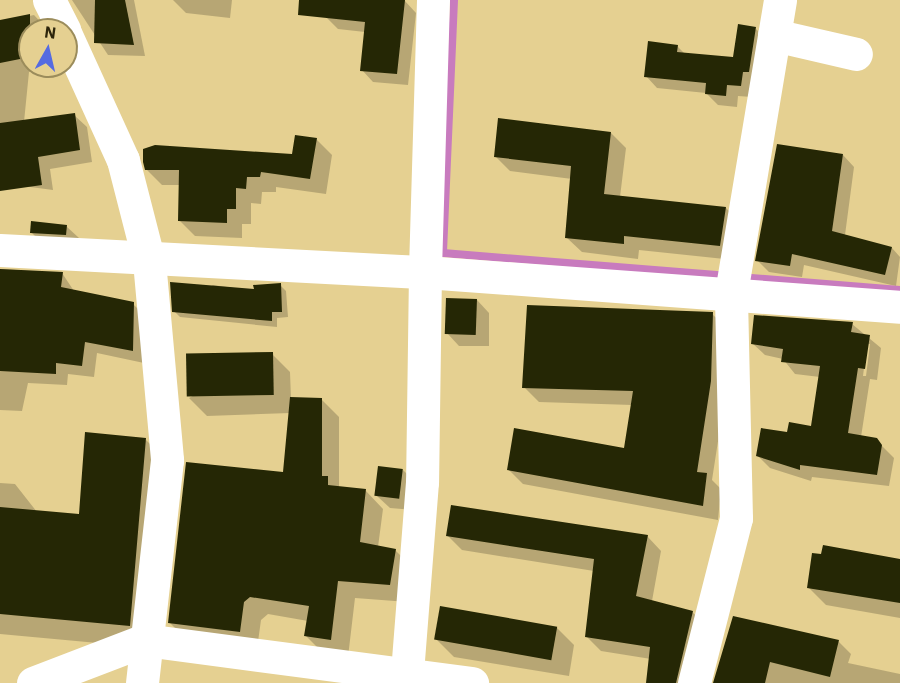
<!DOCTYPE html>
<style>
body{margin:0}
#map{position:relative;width:900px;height:683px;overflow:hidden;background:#e5d091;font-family:"IBM Plex Sans",sans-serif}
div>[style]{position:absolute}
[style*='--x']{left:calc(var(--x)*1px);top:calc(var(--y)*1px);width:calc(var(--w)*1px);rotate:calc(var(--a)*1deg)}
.shadow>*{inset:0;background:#0003}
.stream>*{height:8px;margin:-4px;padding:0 4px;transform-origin:4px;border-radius:4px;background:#c87bbe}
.building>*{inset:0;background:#252705;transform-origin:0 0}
.minor>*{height:33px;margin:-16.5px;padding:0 16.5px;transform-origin:16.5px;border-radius:16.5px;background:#fff}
span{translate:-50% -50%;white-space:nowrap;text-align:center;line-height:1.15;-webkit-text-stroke:6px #e5d091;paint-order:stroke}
.north{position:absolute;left:18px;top:18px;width:60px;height:60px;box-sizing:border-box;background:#e5d091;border:2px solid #9b8c5b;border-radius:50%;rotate:8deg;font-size:16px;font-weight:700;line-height:24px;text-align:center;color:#2d250b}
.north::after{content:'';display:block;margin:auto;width:21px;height:27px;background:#556be1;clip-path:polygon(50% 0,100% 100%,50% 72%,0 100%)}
</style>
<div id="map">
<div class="shadow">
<i style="clip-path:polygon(72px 0,134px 0,145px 56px,108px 55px)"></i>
<i style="clip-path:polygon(173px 0,232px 0,230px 18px,186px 13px)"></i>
<i style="clip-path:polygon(328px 0,405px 1px,416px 13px,408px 85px,373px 82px,362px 70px,365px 32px,338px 29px,327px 18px)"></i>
<i style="clip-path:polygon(34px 15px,48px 30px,30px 30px,30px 66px,52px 67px,29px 72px,24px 122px,74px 115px,87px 127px,92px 162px,50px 169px,53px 190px,0 183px,0 22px)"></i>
<i style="clip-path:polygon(756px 29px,767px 40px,752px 97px,738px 96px,737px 107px,718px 105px,706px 93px,657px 88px,646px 76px,677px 46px,685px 54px,734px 59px)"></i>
<i style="clip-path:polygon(611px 133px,626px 148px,620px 197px,726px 208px,741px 223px,734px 260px,639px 250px,638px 259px,582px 252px,567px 238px,572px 179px,510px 171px,495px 156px)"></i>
<i style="clip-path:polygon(316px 139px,332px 155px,326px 194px,276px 187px,276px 192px,262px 192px,261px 204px,251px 203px,251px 224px,242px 224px,242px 238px,195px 236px,179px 220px,180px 185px,162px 185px,146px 169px,293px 156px)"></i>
<i style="clip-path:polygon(843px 155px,854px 167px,845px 235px,892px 248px,900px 257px,896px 286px,804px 265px,802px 277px,769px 272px,757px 260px)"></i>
<i style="clip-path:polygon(66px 226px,79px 238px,44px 245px,31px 232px)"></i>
<i style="clip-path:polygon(0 269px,62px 273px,74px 291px,133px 304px,145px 316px,144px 363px,97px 353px,94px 377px,68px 374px,67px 385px,28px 383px,22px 411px,0 410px)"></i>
<i style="clip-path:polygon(213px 285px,255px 291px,280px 285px,286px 291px,288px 317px,277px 318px,277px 327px,180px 317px,174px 311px)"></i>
<i style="clip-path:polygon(477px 300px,489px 313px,489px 346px,459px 346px,447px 333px)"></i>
<i style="clip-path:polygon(712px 314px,727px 328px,725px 396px,712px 480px,721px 489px,718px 520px,523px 484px,508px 469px,625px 450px,632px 405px,539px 402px,524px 387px)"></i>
<i style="clip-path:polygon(evenodd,852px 324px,881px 348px,877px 380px,870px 379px,861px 437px,876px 440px,894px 458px,889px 486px,812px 477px,811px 481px,770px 468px,758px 456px,788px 434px,812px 428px,820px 377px,795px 374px,783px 359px,765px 355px,752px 343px,852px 324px,867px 344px,870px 344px,866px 376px,863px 376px,867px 344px)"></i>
<i style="clip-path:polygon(272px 354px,290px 372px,291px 399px,321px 399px,339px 417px,339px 488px,366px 491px,383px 509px,378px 547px,395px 550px,413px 568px,408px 602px,355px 598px,348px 657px,324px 654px,306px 636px,308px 621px,268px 614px,261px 620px,257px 649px,187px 640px,169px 622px,284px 473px,290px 413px,207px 416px,189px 398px)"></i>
<i style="clip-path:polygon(146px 440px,168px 462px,152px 648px,0 634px,0 483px,15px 484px,37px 512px,81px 515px)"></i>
<i style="clip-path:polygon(403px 470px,415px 482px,414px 510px,390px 508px,377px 496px)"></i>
<i style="clip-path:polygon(448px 536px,647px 536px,661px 551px,652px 601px,692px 612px,707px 626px,695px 683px,648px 683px,651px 659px,601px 651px,587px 637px,594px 571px,462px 550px)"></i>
<i style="clip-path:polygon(900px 561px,900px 618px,826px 605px,808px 587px)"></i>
<i style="clip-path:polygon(734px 618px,838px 641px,851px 654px,848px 663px,900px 674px,900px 683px,715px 683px)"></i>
<i style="clip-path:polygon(556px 627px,574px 645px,569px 676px,454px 657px,436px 639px)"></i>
</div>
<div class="stream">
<i style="--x:454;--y:0;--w:253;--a:92.5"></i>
<i style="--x:443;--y:253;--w:284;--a:4.6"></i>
<i style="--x:739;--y:277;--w:162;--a:4.6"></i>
</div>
<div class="building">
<i style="clip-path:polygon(95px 0,125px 0,134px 45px,94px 43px)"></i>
<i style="clip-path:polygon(299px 0,405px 0,397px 74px,360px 71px,365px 22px,298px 15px)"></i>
<i style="clip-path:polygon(30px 14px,30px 57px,0 63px,0 20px)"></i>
<i style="clip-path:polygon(738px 24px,756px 27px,749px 72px,743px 72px,741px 86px,727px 85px,726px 96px,705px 94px,706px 83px,644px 77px,648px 41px,678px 45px,677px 52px,733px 57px)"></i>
<i style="clip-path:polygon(75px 113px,80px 150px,38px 157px,42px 185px,0 191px,0 123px)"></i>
<i style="clip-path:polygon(498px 118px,611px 132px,604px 194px,726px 207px,720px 246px,624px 236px,624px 244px,565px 238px,571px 166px,494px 157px)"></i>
<i style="clip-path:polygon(295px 135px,317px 138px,310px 179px,261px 172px,260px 177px,247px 177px,246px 189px,236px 188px,236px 209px,227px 209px,227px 223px,178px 221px,179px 170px,145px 170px,143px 162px,143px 149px,155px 145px,292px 154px)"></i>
<i style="clip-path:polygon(777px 144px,843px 154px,832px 231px,892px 247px,885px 275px,792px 254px,790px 266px,755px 261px)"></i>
<i style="clip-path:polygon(31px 221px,67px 225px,66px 235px,30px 233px)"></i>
<i style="clip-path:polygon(0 269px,63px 272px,61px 287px,134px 302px,133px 351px,85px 342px,82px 366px,56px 363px,56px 374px,0 371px)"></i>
<i style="clip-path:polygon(170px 282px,254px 289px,253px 285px,281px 283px,282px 312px,272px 312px,272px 321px,172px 312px)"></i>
<i style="left:446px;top:298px;width:31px;height:36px;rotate:2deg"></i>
<i style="clip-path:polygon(527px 305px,713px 312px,711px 381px,697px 472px,707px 473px,703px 506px,507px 470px,514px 428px,624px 448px,633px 391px,522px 388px)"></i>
<i style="clip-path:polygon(754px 315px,853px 322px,851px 332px,870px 335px,865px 369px,858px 368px,848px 433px,877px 438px,882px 445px,877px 475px,800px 465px,800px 470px,756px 456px,761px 428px,787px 432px,789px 422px,811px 426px,820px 366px,781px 362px,783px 349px,751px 344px)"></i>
<i style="left:273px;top:352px;width:43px;height:87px;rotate:89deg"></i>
<i style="clip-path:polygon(290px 397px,322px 398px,322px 476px,328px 476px,328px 485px,366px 489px,360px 542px,396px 549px,390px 585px,338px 581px,331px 640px,304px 636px,309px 606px,250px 597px,244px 602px,240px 632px,168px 623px,186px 462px,283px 472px)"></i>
<i style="clip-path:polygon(85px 432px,146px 438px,130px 626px,0 614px,0 507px,79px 514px)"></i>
<i style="left:378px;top:466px;width:25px;height:30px;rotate:7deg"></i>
<i style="clip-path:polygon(451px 505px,648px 535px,636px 596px,693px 611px,676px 683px,646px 683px,650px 647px,585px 637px,594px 559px,446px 536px)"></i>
<i style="clip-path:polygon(823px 545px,900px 559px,900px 603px,807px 588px,812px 553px,821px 554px)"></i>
<i style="left:440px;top:606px;width:119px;height:34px;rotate:10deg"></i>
<i style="clip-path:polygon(733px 616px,839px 640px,830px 677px,770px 662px,765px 683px,713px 683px)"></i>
</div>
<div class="minor">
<i style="--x:49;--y:0;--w:34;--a:63"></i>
<i style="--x:433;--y:0;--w:272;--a:91.7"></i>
<i style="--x:425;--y:272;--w:476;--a:4.2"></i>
<i style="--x:66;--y:35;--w:137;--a:65.5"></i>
<i style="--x:123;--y:160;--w:104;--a:75.6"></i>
<i style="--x:149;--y:261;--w:200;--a:84.8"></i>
<i style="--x:167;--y:460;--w:224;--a:96.4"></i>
<i style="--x:774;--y:35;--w:84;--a:13"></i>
<i style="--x:0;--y:250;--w:426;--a:3"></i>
<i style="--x:425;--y:272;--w:210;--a:90.8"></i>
<i style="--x:422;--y:482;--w:191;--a:94.5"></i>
<i style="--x:33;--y:683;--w:120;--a:-21"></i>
<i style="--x:145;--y:640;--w:330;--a:7.5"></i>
<i style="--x:694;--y:683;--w:170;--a:-75.7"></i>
<i style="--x:736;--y:518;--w:225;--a:-91.3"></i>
<i style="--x:731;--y:293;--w:297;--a:-80.5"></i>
</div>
<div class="north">N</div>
</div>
